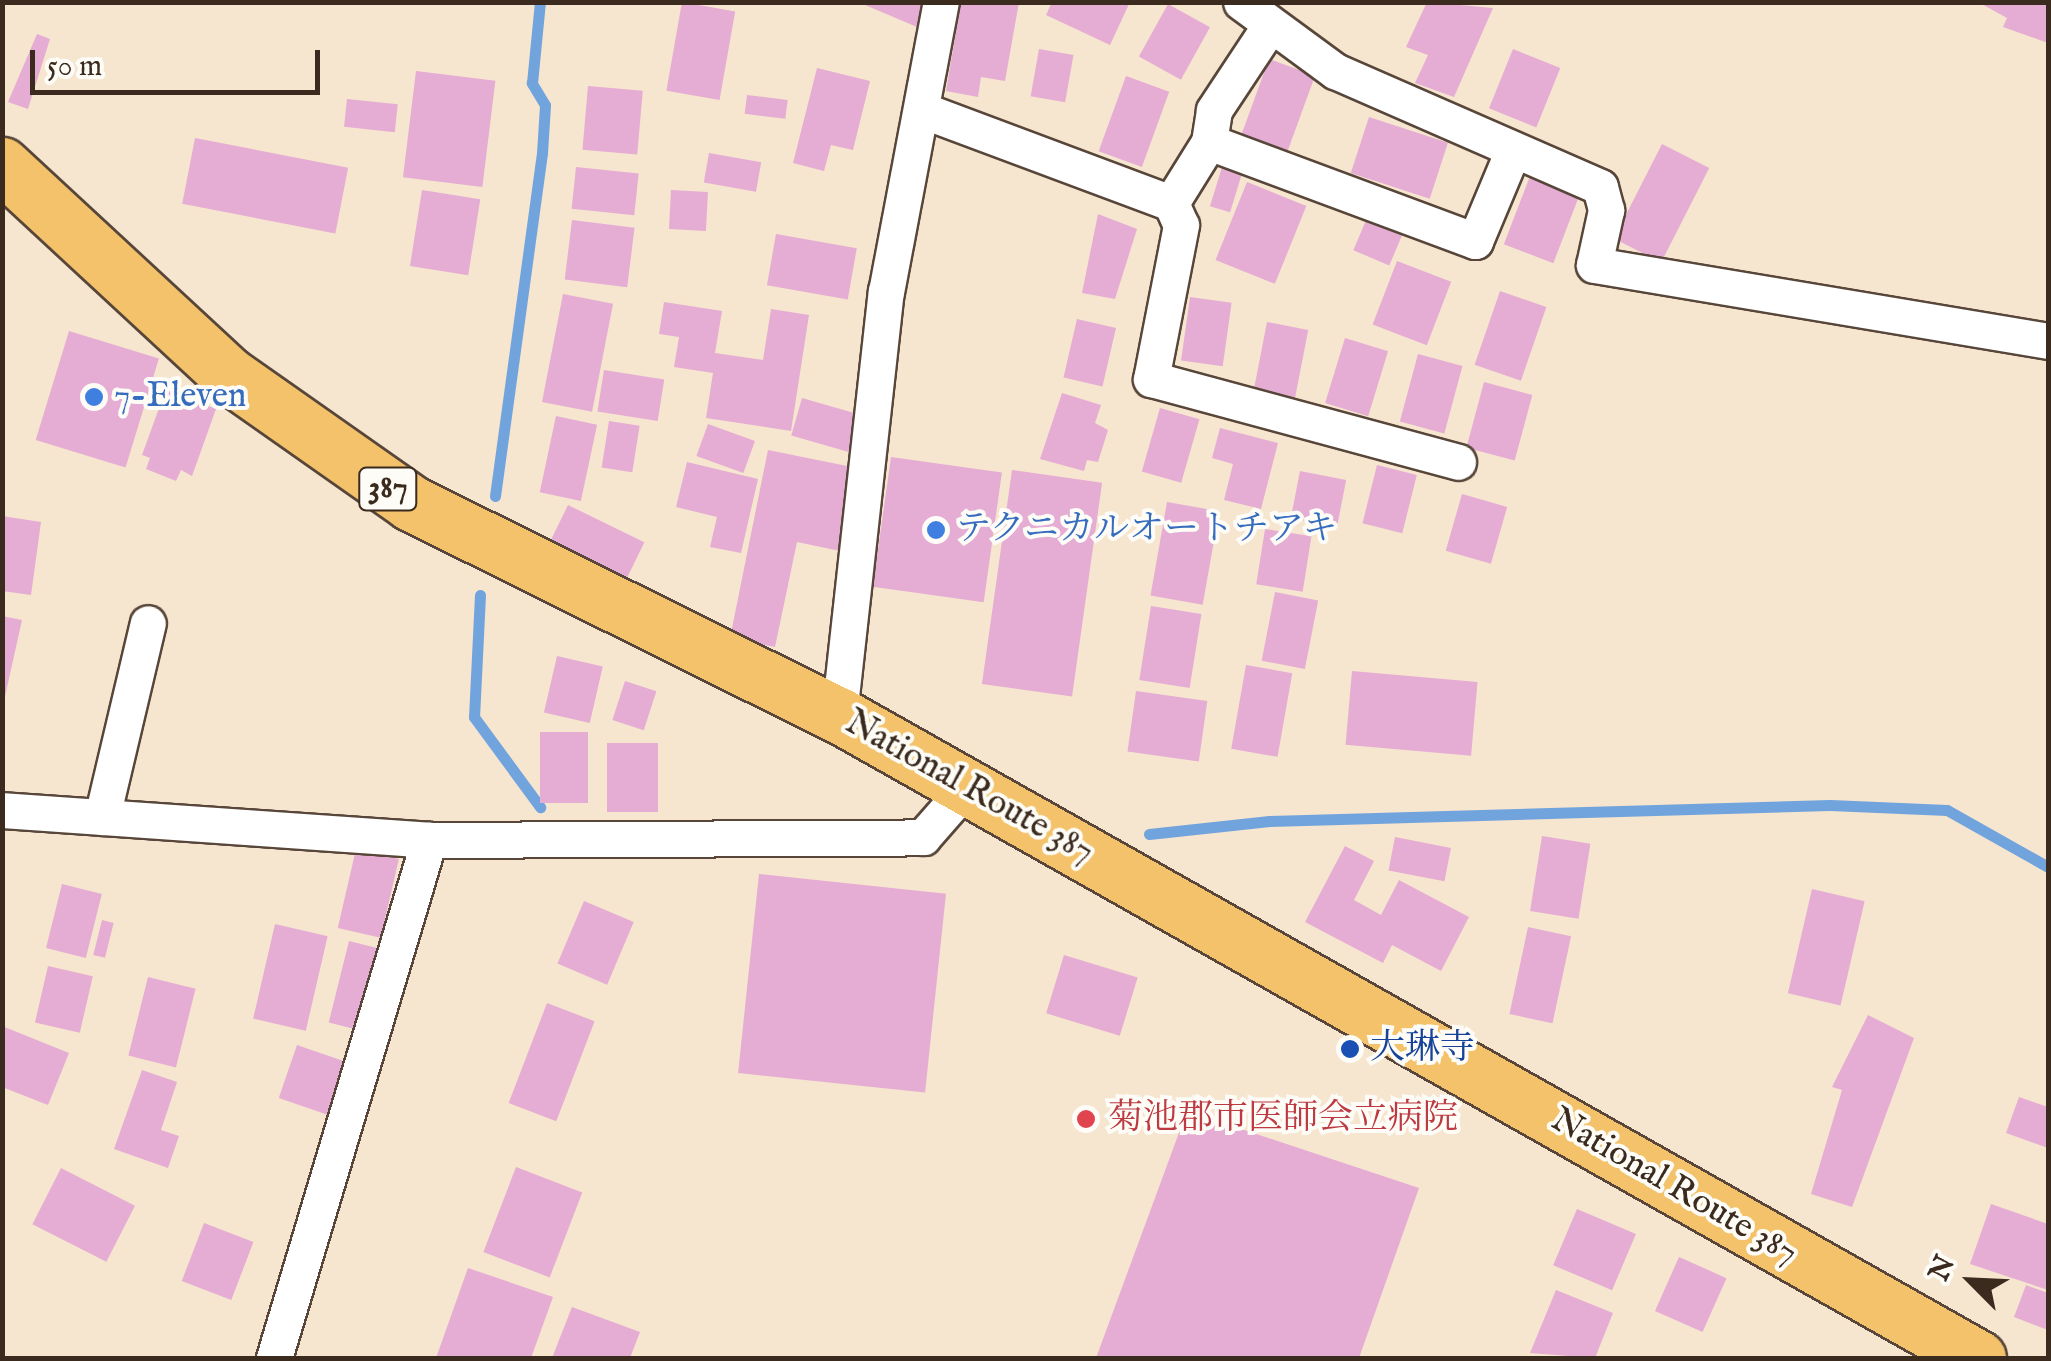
<!DOCTYPE html>
<meta charset="utf-8">
<style>
body{margin:0}
#map{position:relative;width:2051px;height:1361px;overflow:hidden;background:#f6e5cf;font-family:"IM FELL English","Noto Serif JP",serif}
div>[style]{position:absolute}
[style*='--x']{left:calc(var(--x)*1px);top:calc(var(--y)*1px);width:calc(var(--w)*1px);rotate:calc(var(--a)*1deg)}
.stream>*{height:11px;margin:-5.5px;padding:0 5.5px;transform-origin:5.5px;border-radius:5.5px;background:#71a4dd}
.building>*{inset:0;background:#e5add3;transform-origin:0 0}
.roads{filter:drop-shadow(2px 0 #574639) drop-shadow(-2px 0 #574639) drop-shadow(0 2px #574639) drop-shadow(0 -2px #574639)}
.minor>*{height:35px;margin:-17.5px;padding:0 17.5px;transform-origin:17.5px;border-radius:17.5px;background:#fff}
.trunk>*{height:55px;margin:-27.5px;padding:0 27.5px;transform-origin:27.5px;border-radius:27.5px;background:#f3c26a}
.dots>*{width:28px;height:28px;translate:-50% -50%;box-sizing:border-box;border:5px solid #fdfcf7;border-radius:50%}
span{translate:-50% -50%;white-space:nowrap;text-align:center;line-height:1.15;-webkit-text-stroke:8px #fdfcf7;paint-order:stroke}
.shield-label span{padding:2px 8px;background:#fdfcf7;border:2px solid;border-radius:8px;-webkit-text-stroke-width:0}
.shield-label{font-size:32px;color:#3b2a1e;font-weight:700}
.shop-label{font-size:35px;color:#366cbe}
.left{translate:0 -50%;text-align:left}
.street-label{font-size:35px;color:#3b2a1e}
.transit-label{font-size:35px;color:#164399}
.health-label{font-size:35px;color:#be3a42}
.frame{position:absolute;inset:0;border:5px solid #3b2a1e;pointer-events:none}
.north{position:absolute;left:1921px;top:1231px;width:100px;height:100px;-webkit-text-stroke:8px #fdfcf7;paint-order:stroke;rotate:294deg;font-size:28px;font-weight:700;line-height:40px;text-align:center;color:#3b2a1e}
.north::after{content:'';display:block;margin:auto;width:35px;height:45px;background:#3b2a1e;clip-path:polygon(50% 0,100% 100%,50% 72%,0 100%)}
.scale{position:absolute;left:30px;top:50px;width:290px;height:45px;box-sizing:border-box;border:5px solid #3b2a1e;border-top:0;padding-left:12px;font-size:30px;line-height:35px;white-space:nowrap;color:#3b2a1e;-webkit-text-stroke:8px #fdfcf7;paint-order:stroke}
</style>
<div id="map">
<div class="stream">
<i style="--x:495;--y:496;--w:346;--a:-82.2"></i>
<i style="--x:542;--y:153;--w:48;--a:-86.4"></i>
<i style="--x:545;--y:105;--w:26;--a:-121"></i>
<i style="--x:532;--y:83;--w:81;--a:-84.4"></i>
<i style="--x:480;--y:595;--w:122;--a:92.8"></i>
<i style="--x:474;--y:717;--w:112;--a:53.7"></i>
<i style="--x:1149;--y:834;--w:121;--a:-6.2"></i>
<i style="--x:1269;--y:821;--w:561;--a:-1.63"></i>
<i style="--x:1830;--y:805;--w:117;--a:2.4"></i>
<i style="--x:1947;--y:810;--w:116;--a:29.4"></i>
</div>
<div class="building">
<i style="left:682px;top:2px;width:54px;height:90px;rotate:10deg"></i>
<i style="clip-path:polygon(858px 2px,927px 2px,917px 27px)"></i>
<i style="clip-path:polygon(961px 2px,1019px 2px,1005px 81px,981px 77px,978px 97px,946px 91px)"></i>
<i style="clip-path:polygon(1052px 2px,1130px 2px,1110px 45px,1046px 15px)"></i>
<i style="clip-path:polygon(1427px 2px,1493px 8px,1454px 97px,1415px 83px,1428px 55px,1406px 47px)"></i>
<i style="clip-path:polygon(1978px 2px,2048px 2px,2048px 43px,2003px 27px,2007px 18px)"></i>
<i style="left:1168px;top:4px;width:48px;height:60px;rotate:29deg"></i>
<i style="clip-path:polygon(37px 34px,50px 39px,28px 109px,8px 102px)"></i>
<i style="left:1039px;top:49px;width:35px;height:48px;rotate:10deg"></i>
<i style="left:1513px;top:49px;width:51px;height:64px;rotate:22deg"></i>
<i style="left:1269px;top:59px;width:49px;height:81px;rotate:20deg"></i>
<i style="clip-path:polygon(817px 68px,870px 81px,853px 150px,831px 145px,824px 171px,793px 163px)"></i>
<i style="left:416px;top:71px;width:80px;height:107px;rotate:7deg"></i>
<i style="left:1126px;top:76px;width:46px;height:80px;rotate:20deg"></i>
<i style="left:588px;top:86px;width:55px;height:64px;rotate:5deg"></i>
<i style="left:747px;top:95px;width:41px;height:19px;rotate:7deg"></i>
<i style="left:347px;top:99px;width:51px;height:28px;rotate:6deg"></i>
<i style="left:1369px;top:117px;width:83px;height:59px;rotate:18deg"></i>
<i style="left:195px;top:138px;width:156px;height:67px;rotate:11deg"></i>
<i style="left:1662px;top:144px;width:53px;height:106px;rotate:27deg"></i>
<i style="left:709px;top:153px;width:53px;height:30px;rotate:10deg"></i>
<i style="left:576px;top:167px;width:63px;height:42px;rotate:6deg"></i>
<i style="left:1222px;top:167px;width:21px;height:41px;rotate:17deg"></i>
<i style="left:1530px;top:176px;width:53px;height:73px;rotate:21deg"></i>
<i style="left:1247px;top:182px;width:64px;height:84px;rotate:22deg"></i>
<i style="left:422px;top:190px;width:59px;height:77px;rotate:9deg"></i>
<i style="left:671px;top:190px;width:37px;height:39px;rotate:3deg"></i>
<i style="clip-path:polygon(1098px 214px,1137px 229px,1115px 299px,1082px 293px)"></i>
<i style="left:1367px;top:218px;width:39px;height:35px;rotate:23deg"></i>
<i style="left:572px;top:220px;width:63px;height:60px;rotate:7deg"></i>
<i style="left:776px;top:234px;width:82px;height:52px;rotate:10deg"></i>
<i style="left:1397px;top:261px;width:58px;height:68px;rotate:21deg"></i>
<i style="left:1500px;top:291px;width:49px;height:78px;rotate:19deg"></i>
<i style="left:563px;top:294px;width:51px;height:110px;rotate:11deg"></i>
<i style="left:1190px;top:297px;width:42px;height:64px;rotate:8deg"></i>
<i style="clip-path:polygon(664px 302px,722px 311px,715px 353px,763px 360px,771px 309px,809px 315px,791px 431px,706px 418px,713px 373px,674px 367px,679px 337px,659px 334px)"></i>
<i style="left:1077px;top:319px;width:40px;height:60px;rotate:13deg"></i>
<i style="left:1267px;top:322px;width:42px;height:69px;rotate:11deg"></i>
<i style="left:69px;top:331px;width:94px;height:114px;rotate:17deg"></i>
<i style="left:1345px;top:338px;width:45px;height:68px;rotate:17deg"></i>
<i style="left:1418px;top:354px;width:46px;height:70px;rotate:15deg"></i>
<i style="left:604px;top:370px;width:61px;height:42px;rotate:9deg"></i>
<i style="left:1484px;top:382px;width:50px;height:68px;rotate:15deg"></i>
<i style="clip-path:polygon(166px 389px,216px 409px,192px 476px,181px 470px,176px 481px,146px 469px,150px 458px,142px 455px)"></i>
<i style="clip-path:polygon(1062px 393px,1101px 405px,1095px 423px,1108px 430px,1098px 462px,1087px 460px,1084px 471px,1040px 459px)"></i>
<i style="left:802px;top:398px;width:66px;height:39px;rotate:16deg"></i>
<i style="left:1160px;top:408px;width:41px;height:66px;rotate:16deg"></i>
<i style="left:556px;top:416px;width:42px;height:78px;rotate:12deg"></i>
<i style="left:609px;top:421px;width:31px;height:47px;rotate:9deg"></i>
<i style="left:708px;top:424px;width:50px;height:34px;rotate:20deg"></i>
<i style="clip-path:polygon(1220px 428px,1278px 443px,1261px 509px,1224px 500px,1233px 464px,1212px 458px)"></i>
<i style="clip-path:polygon(768px 450px,862px 469px,845px 552px,797px 542px,775px 647px,730px 638px)"></i>
<i style="left:891px;top:457px;width:112px;height:131px;rotate:8deg"></i>
<i style="clip-path:polygon(687px 462px,758px 479px,741px 553px,710px 547px,717px 517px,676px 507px)"></i>
<i style="left:1377px;top:465px;width:41px;height:60px;rotate:14deg"></i>
<i style="left:1012px;top:470px;width:91px;height:216px;rotate:8deg"></i>
<i style="left:1300px;top:471px;width:47px;height:48px;rotate:11deg"></i>
<i style="left:1462px;top:494px;width:47px;height:59px;rotate:16deg"></i>
<i style="left:1167px;top:502px;width:53px;height:95px;rotate:10deg"></i>
<i style="left:568px;top:505px;width:85px;height:42px;rotate:26deg"></i>
<i style="clip-path:polygon(2px 516px,41px 522px,31px 595px,2px 591px)"></i>
<i style="left:1265px;top:529px;width:47px;height:56px;rotate:9deg"></i>
<i style="left:1275px;top:592px;width:44px;height:70px;rotate:11deg"></i>
<i style="left:1151px;top:606px;width:51px;height:75px;rotate:9deg"></i>
<i style="clip-path:polygon(2px 616px,22px 620px,4px 701px,2px 701px)"></i>
<i style="left:557px;top:656px;width:47px;height:58px;rotate:13deg"></i>
<i style="left:1246px;top:665px;width:47px;height:85px;rotate:10deg"></i>
<i style="left:1352px;top:671px;width:126px;height:74px;rotate:5deg"></i>
<i style="left:625px;top:681px;width:33px;height:41px;rotate:18deg"></i>
<i style="left:1136px;top:691px;width:72px;height:61px;rotate:8deg"></i>
<i style="left:540px;top:732px;width:48px;height:71px"></i>
<i style="left:607px;top:743px;width:51px;height:69px"></i>
<i style="left:1542px;top:836px;width:49px;height:76px;rotate:9deg"></i>
<i style="left:1395px;top:837px;width:57px;height:34px;rotate:11deg"></i>
<i style="clip-path:polygon(1345px 846px,1374px 861px,1354px 900px,1381px 915px,1399px 880px,1469px 917px,1441px 971px,1392px 945px,1383px 963px,1305px 922px)"></i>
<i style="left:356px;top:849px;width:44px;height:81px;rotate:13deg"></i>
<i style="left:759px;top:874px;width:188px;height:200px;rotate:6deg"></i>
<i style="left:62px;top:884px;width:41px;height:66px;rotate:14deg"></i>
<i style="left:1812px;top:889px;width:54px;height:107px;rotate:13deg"></i>
<i style="left:584px;top:901px;width:54px;height:68px;rotate:23deg"></i>
<i style="left:102px;top:920px;width:12px;height:36px;rotate:14deg"></i>
<i style="left:275px;top:924px;width:54px;height:97px;rotate:13deg"></i>
<i style="left:1528px;top:927px;width:44px;height:89px;rotate:12deg"></i>
<i style="left:349px;top:941px;width:30px;height:84px;rotate:14deg"></i>
<i style="left:1064px;top:955px;width:77px;height:61px;rotate:17deg"></i>
<i style="left:48px;top:966px;width:46px;height:58px;rotate:13deg"></i>
<i style="left:148px;top:977px;width:49px;height:81px;rotate:14deg"></i>
<i style="left:547px;top:1003px;width:51px;height:107px;rotate:21deg"></i>
<i style="clip-path:polygon(1868px 1015px,1914px 1038px,1852px 1207px,1811px 1194px,1842px 1090px,1832px 1087px)"></i>
<i style="clip-path:polygon(2px 1026px,69px 1053px,48px 1105px,2px 1087px)"></i>
<i style="left:297px;top:1045px;width:53px;height:56px;rotate:19deg"></i>
<i style="clip-path:polygon(142px 1070px,177px 1082px,161px 1130px,179px 1136px,168px 1168px,114px 1149px)"></i>
<i style="clip-path:polygon(2019px 1097px,2048px 1107px,2048px 1148px,2006px 1133px)"></i>
<i style="clip-path:polygon(1187px 1111px,1419px 1188px,1359px 1358px,1096px 1358px)"></i>
<i style="left:516px;top:1167px;width:71px;height:91px;rotate:21deg"></i>
<i style="left:61px;top:1168px;width:83px;height:63px;rotate:27deg"></i>
<i style="clip-path:polygon(1991px 1204px,2048px 1224px,2048px 1290px,1970px 1264px)"></i>
<i style="left:1577px;top:1209px;width:64px;height:61px;rotate:23deg"></i>
<i style="left:204px;top:1223px;width:53px;height:62px;rotate:21deg"></i>
<i style="left:1679px;top:1257px;width:52px;height:59px;rotate:24deg"></i>
<i style="clip-path:polygon(468px 1268px,553px 1297px,531px 1358px,436px 1358px)"></i>
<i style="clip-path:polygon(2026px 1285px,2048px 1293px,2048px 1330px,2014px 1317px)"></i>
<i style="clip-path:polygon(1556px 1290px,1613px 1313px,1595px 1358px,1530px 1353px)"></i>
<i style="clip-path:polygon(572px 1307px,640px 1332px,630px 1358px,552px 1358px)"></i>
</div>
<div class="roads">
<div class="minor">
<i style="--x:1241;--y:2;--w:117;--a:36.3"></i>
<i style="--x:1335;--y:71;--w:289;--a:23.6"></i>
<i style="--x:1600;--y:187;--w:24;--a:75"></i>
<i style="--x:1606;--y:210;--w:56;--a:102.3"></i>
<i style="--x:1594;--y:265;--w:460;--a:9.5"></i>
<i style="--x:922;--y:110;--w:266;--a:20.5"></i>
<i style="--x:1171;--y:203;--w:24;--a:66"></i>
<i style="--x:1181;--y:225;--w:157;--a:101"></i>
<i style="--x:1151;--y:379;--w:318;--a:15.1"></i>
<i style="--x:1209;--y:142;--w:284;--a:20.4"></i>
<i style="--x:1475;--y:241;--w:99;--a:-67.3"></i>
<i style="--x:1171;--y:203;--w:72;--a:-58.1"></i>
<i style="--x:1209;--y:142;--w:32;--a:-81"></i>
<i style="--x:1214;--y:110;--w:100;--a:-56.5"></i>
<i style="--x:839;--y:715;--w:426;--a:-83.7"></i>
<i style="--x:886;--y:292;--w:295;--a:-79.3"></i>
<i style="--x:2;--y:810;--w:428;--a:4"></i>
<i style="--x:429;--y:840;--w:494;--a:-0.3"></i>
<i style="--x:923;--y:837;--w:67;--a:-48.7"></i>
<i style="--x:102;--y:817;--w:199;--a:-76.7"></i>
<i style="--x:274;--y:1358;--w:541;--a:-73.34"></i>
</div>
<div class="trunk">
<i style="--x:2;--y:165;--w:309;--a:42.8"></i>
<i style="--x:229;--y:375;--w:223;--a:35.1"></i>
<i style="--x:411;--y:503;--w:478;--a:26.4"></i>
<i style="--x:839;--y:715;--w:1308;--a:29.45"></i>
</div>
</div>
<div class="dots">
<i style="left:94px;top:397px;background:#3f7fe0"></i>
<i style="left:936px;top:530px;background:#3f7fe0"></i>
<i style="left:1350px;top:1049px;background:#1a4fb4"></i>
<i style="left:1086px;top:1119px;background:#e0444e"></i>
</div>
<div class="shield-label">
<span style="left:388px;top:489px">387</span>
</div>
<div class="shop-label">
<span class="left" style="left:114px;top:397px">7-Eleven</span>
<span class="left" style="left:956px;top:530px">テクニカルオートチアキ</span>
</div>
<div class="street-label">
<span style="left:969px;top:788px;rotate:29deg">National Route 387</span>
<span style="left:1674px;top:1187px;rotate:30deg">National Route 387</span>
</div>
<div class="transit-label">
<span class="left" style="left:1370px;top:1049px">大琳寺</span>
</div>
<div class="health-label">
<span class="left" style="left:1108px;top:1119px">菊池郡市医師会立病院</span>
</div>
<div class="frame"></div>
<div class="north">N</div>
<div class="scale">50 m</div>
</div>
